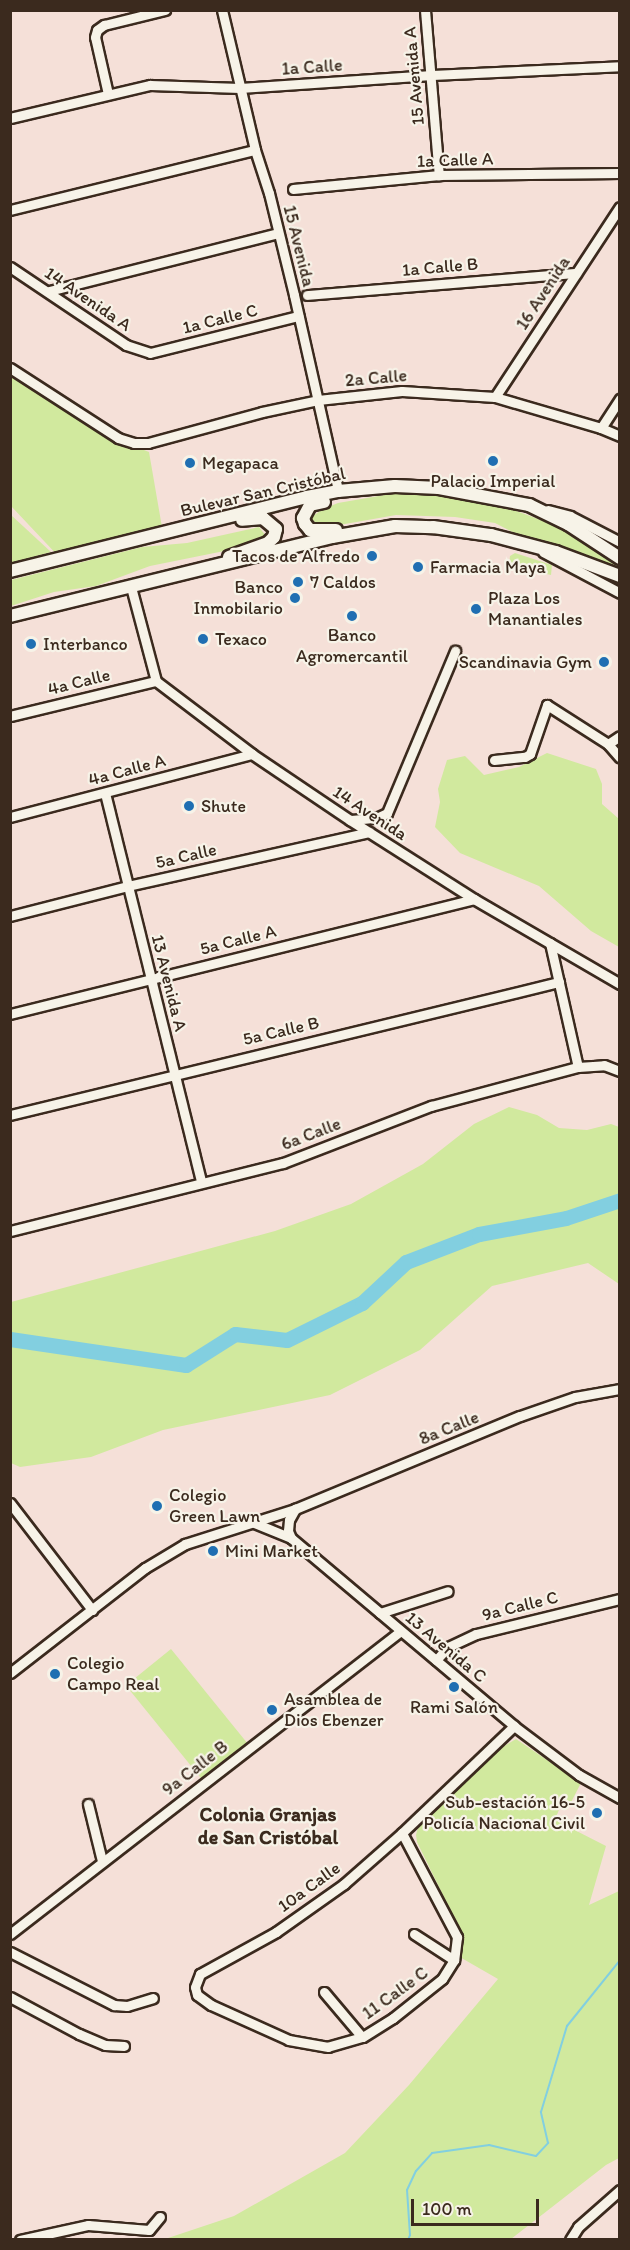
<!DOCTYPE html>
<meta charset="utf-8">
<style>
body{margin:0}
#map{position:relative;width:630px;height:2250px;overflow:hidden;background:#f5e0d8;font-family:Itim,sans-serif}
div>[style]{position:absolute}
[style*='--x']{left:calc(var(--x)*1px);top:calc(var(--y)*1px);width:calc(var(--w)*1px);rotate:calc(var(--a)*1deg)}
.green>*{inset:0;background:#d1e99e;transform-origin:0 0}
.stream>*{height:2px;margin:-1px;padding:0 1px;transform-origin:1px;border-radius:1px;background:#82cfe0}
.river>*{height:15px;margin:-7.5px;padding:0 7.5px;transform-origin:7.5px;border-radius:7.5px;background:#82cfe0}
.roads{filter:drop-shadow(2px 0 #3b2a1e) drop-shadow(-2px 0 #3b2a1e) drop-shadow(0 2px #3b2a1e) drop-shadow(0 -2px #3b2a1e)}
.minor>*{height:9px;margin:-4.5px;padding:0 4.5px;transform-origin:4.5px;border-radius:4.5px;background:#f7f3e8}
.major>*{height:12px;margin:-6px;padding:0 6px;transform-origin:6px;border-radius:6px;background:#f7f3e8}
.dots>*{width:16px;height:16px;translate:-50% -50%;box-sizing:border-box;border:3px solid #f7f3e8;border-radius:50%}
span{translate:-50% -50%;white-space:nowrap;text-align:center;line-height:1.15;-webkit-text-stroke:4.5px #f7f3e8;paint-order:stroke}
.street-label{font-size:18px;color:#3b2a1e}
.poi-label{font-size:18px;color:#3b2a1e}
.left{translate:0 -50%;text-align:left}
.right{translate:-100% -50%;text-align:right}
.neighbourhood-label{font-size:20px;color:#3b2a1e;font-weight:700}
.frame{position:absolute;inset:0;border:12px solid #3b2a1e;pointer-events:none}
.scale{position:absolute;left:411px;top:2199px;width:128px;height:27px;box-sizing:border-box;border:3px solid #3b2a1e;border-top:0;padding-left:8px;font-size:18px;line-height:21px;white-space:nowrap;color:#3b2a1e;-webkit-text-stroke:4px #f7f3e8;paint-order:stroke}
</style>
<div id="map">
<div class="green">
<i style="clip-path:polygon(10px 366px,116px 439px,149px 452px,163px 533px,61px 559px,11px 506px)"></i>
<i style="clip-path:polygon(396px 493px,429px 494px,494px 503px,552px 524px,581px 540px,619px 565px,617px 568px,536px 544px,495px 523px,455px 517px,396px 515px,328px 527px,320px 526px,310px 518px,323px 509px,338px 503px)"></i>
<i style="clip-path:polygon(11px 515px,51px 552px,11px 563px)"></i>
<i style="clip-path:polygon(259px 527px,266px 536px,254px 545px,150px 566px,96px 586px,54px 592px,11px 606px,11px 580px,142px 547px,187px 543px)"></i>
<i style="clip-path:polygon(515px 553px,552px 565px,551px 575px,509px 565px,510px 556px)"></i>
<i style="clip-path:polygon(547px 753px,596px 769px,602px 784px,602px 804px,619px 819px,619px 947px,591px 931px,539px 886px,460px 853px,435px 827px,440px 802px,438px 789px,447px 760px,465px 756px,484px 775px,519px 767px)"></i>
<i style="clip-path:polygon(509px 1107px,537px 1115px,559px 1128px,587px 1130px,611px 1124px,619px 1127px,619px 1284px,588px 1263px,492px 1286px,420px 1350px,330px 1395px,163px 1430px,91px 1457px,20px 1467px,11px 1463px,11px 1302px,275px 1231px,351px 1204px,423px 1164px,474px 1124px)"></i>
<i style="left:171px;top:1649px;width:122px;height:58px;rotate:51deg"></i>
<i style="clip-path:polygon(516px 1739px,581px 1783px,567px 1810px,560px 1807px,555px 1820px,606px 1846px,589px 1905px,619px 1891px,619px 2158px,606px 2165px,511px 2239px,162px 2240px,234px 2216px,345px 2153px,409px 2085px,498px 1979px,458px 1956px,458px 1926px,417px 1842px,416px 1835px,418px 1827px,501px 1748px)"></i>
</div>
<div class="stream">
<i style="--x:408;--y:2240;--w:5;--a:-68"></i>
<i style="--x:410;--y:2235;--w:45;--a:-93.8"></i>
<i style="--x:407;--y:2190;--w:21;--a:-65"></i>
<i style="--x:416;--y:2171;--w:24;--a:-48"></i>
<i style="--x:432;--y:2153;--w:58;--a:-8"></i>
<i style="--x:489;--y:2145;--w:48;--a:13.2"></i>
<i style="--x:536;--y:2156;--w:18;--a:-47"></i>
<i style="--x:548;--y:2143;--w:32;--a:-103"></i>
<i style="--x:541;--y:2112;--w:90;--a:-73.2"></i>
<i style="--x:567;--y:2026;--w:85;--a:-51.2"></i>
</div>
<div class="river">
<i style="--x:10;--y:1339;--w:178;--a:8.4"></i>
<i style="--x:186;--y:1365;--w:58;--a:-32.3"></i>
<i style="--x:235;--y:1334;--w:52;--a:6.6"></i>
<i style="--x:287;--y:1340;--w:84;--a:-26.3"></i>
<i style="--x:362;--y:1303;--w:60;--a:-43"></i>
<i style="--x:406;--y:1262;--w:78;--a:-21"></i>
<i style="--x:479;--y:1234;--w:88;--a:-10.4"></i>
<i style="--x:566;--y:1218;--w:57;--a:-18.4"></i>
</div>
<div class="roads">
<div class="minor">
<i style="--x:222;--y:10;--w:144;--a:76.7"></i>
<i style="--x:255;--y:150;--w:45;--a:72"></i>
<i style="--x:269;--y:193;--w:105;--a:76.2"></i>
<i style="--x:294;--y:295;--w:201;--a:77.3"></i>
<i style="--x:425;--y:10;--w:166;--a:85.2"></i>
<i style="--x:108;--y:94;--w:58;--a:-102.8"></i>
<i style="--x:95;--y:37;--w:7;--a:-74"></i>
<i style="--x:97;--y:30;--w:9;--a:-36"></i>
<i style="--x:104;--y:25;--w:63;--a:-13.8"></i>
<i style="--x:10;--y:118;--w:144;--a:-13.3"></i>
<i style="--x:150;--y:85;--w:90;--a:1.9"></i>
<i style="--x:240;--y:88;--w:192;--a:-3.9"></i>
<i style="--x:432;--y:75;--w:188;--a:-2.7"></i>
<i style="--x:293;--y:189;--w:147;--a:-5.5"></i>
<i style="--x:439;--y:175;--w:181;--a:-0.6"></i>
<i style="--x:10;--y:210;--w:252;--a:-13.8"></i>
<i style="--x:10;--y:267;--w:140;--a:33.9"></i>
<i style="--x:126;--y:345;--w:25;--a:18"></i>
<i style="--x:150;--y:353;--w:153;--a:-14"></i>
<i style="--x:49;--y:291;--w:236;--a:-14.2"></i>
<i style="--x:307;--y:295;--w:270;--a:-4.7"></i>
<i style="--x:10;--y:368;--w:129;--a:32.9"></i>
<i style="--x:118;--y:438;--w:17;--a:17"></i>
<i style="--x:134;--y:443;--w:14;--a:0"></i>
<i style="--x:148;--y:443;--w:118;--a:-15.2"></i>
<i style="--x:262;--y:412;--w:57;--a:-12.1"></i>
<i style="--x:318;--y:400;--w:84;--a:-6.1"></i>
<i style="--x:402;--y:391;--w:93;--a:3.7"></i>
<i style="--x:495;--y:397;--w:110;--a:16.3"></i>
<i style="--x:601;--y:428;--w:21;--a:23"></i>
<i style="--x:495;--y:397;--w:227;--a:-56.7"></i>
<i style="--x:601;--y:428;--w:35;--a:-57"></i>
<i style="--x:548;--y:510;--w:23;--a:15"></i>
<i style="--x:570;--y:516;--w:56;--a:27.5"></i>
<i style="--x:543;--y:552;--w:87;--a:28"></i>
<i style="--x:131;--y:587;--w:97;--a:75.1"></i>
<i style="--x:156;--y:681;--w:121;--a:37.2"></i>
<i style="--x:252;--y:754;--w:118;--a:34"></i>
<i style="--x:350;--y:820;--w:147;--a:32.5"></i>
<i style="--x:474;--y:899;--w:169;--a:30.2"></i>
<i style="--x:10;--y:716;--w:150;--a:-13.5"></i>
<i style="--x:608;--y:744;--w:14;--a:-34"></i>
<i style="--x:494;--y:760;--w:31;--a:-6"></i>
<i style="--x:525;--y:757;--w:6;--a:-31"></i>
<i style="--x:530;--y:754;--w:52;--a:-70.9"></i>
<i style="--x:547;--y:705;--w:72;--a:32.6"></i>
<i style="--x:608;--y:744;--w:18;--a:49"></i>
<i style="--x:105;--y:793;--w:401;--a:76.1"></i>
<i style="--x:10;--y:817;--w:250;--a:-14.6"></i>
<i style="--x:351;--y:820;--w:25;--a:-5"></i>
<i style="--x:376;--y:818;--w:12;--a:-24"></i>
<i style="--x:387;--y:813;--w:176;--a:-67.2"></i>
<i style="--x:10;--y:916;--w:122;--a:-14.3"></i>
<i style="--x:128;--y:886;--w:247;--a:-12.6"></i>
<i style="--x:550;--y:943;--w:127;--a:77.3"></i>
<i style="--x:10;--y:1014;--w:478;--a:-13.9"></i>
<i style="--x:10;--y:1115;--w:565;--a:-13.62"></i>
<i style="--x:10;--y:1231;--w:281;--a:-14"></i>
<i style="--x:283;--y:1163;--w:159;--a:-21.1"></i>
<i style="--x:431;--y:1106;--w:152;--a:-14.9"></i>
<i style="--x:578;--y:1067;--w:26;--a:-4"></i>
<i style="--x:604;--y:1065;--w:17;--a:21"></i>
<i style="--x:10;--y:1503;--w:135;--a:52.5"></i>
<i style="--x:252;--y:1522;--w:42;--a:22.3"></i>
<i style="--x:291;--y:1538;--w:292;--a:40.1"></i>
<i style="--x:514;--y:1726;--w:81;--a:37"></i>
<i style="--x:579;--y:1775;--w:47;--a:29.3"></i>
<i style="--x:291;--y:1538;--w:8;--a:-113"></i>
<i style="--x:288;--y:1531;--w:11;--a:-85"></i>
<i style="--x:289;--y:1520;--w:13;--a:-61"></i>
<i style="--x:380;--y:1613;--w:71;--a:-17.9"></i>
<i style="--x:436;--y:1660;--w:18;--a:-47"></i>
<i style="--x:448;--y:1647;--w:31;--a:-25"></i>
<i style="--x:476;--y:1634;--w:148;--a:-13.7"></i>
<i style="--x:10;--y:1673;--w:171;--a:-37.9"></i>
<i style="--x:145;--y:1568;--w:47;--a:-31"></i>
<i style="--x:185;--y:1544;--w:115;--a:-17.7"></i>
<i style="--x:295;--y:1509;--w:243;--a:-22.5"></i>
<i style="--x:520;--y:1416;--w:58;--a:-19.1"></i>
<i style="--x:575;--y:1397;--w:46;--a:-10.1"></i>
<i style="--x:88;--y:1804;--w:59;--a:76.2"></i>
<i style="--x:402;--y:1833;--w:118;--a:62.1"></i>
<i style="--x:457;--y:1937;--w:23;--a:97"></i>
<i style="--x:454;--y:1960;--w:22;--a:122"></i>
<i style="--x:442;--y:1979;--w:63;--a:141.5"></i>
<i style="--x:393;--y:2018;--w:36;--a:148"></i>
<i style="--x:362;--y:2037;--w:35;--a:164"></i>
<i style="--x:328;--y:2047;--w:40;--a:-170"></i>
<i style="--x:289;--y:2040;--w:85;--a:-155.8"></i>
<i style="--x:211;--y:2005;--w:17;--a:-144"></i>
<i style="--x:197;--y:1995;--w:8;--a:-104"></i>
<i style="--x:195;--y:1987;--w:14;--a:-69"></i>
<i style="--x:200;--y:1974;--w:87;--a:-28.9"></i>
<i style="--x:276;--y:1932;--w:83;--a:-35.2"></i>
<i style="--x:344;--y:1884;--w:77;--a:-41.3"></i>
<i style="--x:402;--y:1833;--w:155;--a:-43.7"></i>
<i style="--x:10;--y:1934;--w:494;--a:-37.8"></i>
<i style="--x:414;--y:1934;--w:48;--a:33"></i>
<i style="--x:10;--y:1952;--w:117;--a:27"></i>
<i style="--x:114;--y:2005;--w:13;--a:4"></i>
<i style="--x:127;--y:2006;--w:27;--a:-17"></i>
<i style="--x:324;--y:1992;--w:59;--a:49.8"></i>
<i style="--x:10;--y:1997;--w:78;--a:28.2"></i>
<i style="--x:79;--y:2034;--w:28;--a:23"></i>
<i style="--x:105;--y:2045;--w:19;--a:3"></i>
<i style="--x:20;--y:2240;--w:70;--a:-12.4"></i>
<i style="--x:88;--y:2225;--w:61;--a:4.7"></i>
<i style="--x:149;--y:2230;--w:17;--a:-50"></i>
<i style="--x:570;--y:2240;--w:15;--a:-58"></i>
<i style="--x:578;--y:2227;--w:56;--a:-41.4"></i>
</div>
<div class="major">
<i style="--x:324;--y:502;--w:14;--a:168"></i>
<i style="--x:310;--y:505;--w:15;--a:118"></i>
<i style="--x:303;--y:518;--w:6;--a:72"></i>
<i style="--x:305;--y:524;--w:8;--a:50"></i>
<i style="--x:310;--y:530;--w:26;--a:0"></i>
<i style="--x:229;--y:557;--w:41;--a:-19.7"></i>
<i style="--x:268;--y:543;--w:8;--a:-45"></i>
<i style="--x:274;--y:537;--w:8;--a:-76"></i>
<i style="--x:276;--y:529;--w:17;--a:-140"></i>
<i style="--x:263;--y:518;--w:21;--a:175"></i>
<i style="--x:10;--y:571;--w:306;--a:-14"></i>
<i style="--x:307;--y:497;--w:32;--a:-11"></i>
<i style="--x:338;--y:491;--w:57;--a:-5"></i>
<i style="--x:395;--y:486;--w:44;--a:2.6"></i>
<i style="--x:439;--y:488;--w:92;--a:10.7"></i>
<i style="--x:529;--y:505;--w:43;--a:26"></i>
<i style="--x:568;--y:524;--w:62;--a:33.2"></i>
<i style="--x:10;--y:616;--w:332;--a:-13.8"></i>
<i style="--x:332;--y:537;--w:64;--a:-9.9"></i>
<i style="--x:395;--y:526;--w:38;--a:2"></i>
<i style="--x:433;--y:527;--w:59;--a:7.9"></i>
<i style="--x:491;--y:535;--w:67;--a:14.7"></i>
<i style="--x:556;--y:552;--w:68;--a:20.6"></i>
</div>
</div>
<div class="dots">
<i style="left:493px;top:461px;background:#1f6fb2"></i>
<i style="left:190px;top:463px;background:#1f6fb2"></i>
<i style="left:372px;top:556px;background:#1f6fb2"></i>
<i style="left:418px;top:567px;background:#1f6fb2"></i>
<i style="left:298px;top:582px;background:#1f6fb2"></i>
<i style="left:295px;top:598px;background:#1f6fb2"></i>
<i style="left:476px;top:609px;background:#1f6fb2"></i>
<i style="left:352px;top:616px;background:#1f6fb2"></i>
<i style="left:203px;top:639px;background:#1f6fb2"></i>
<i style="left:31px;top:644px;background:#1f6fb2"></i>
<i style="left:604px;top:662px;background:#1f6fb2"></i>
<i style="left:189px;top:806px;background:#1f6fb2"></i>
<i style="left:157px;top:1506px;background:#1f6fb2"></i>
<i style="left:213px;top:1551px;background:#1f6fb2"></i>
<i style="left:55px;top:1674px;background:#1f6fb2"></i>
<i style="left:454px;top:1687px;background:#1f6fb2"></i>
<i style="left:272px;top:1710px;background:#1f6fb2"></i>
<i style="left:597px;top:1813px;background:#1f6fb2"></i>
</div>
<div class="street-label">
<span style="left:312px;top:67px;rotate:-4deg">1a Calle</span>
<span style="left:414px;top:76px;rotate:-95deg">15 Avenida A</span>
<span style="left:455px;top:160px;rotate:-2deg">1a Calle A</span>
<span style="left:299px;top:246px;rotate:76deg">15 Avenida</span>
<span style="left:440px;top:267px;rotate:-5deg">1a Calle B</span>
<span style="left:543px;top:293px;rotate:-57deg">16 Avenida</span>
<span style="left:88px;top:299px;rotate:34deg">14 Avenida A</span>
<span style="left:220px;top:319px;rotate:-14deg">1a Calle C</span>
<span style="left:376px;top:378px;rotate:-5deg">2a Calle</span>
<span style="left:263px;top:492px;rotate:-13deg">Bulevar San Cristóbal</span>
<span style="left:79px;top:682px;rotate:-14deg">4a Calle</span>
<span style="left:127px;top:770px;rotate:-15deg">4a Calle A</span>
<span style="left:370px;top:813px;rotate:33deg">14 Avenida</span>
<span style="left:186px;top:856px;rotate:-13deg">5a Calle</span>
<span style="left:238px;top:940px;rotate:-14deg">5a Calle A</span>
<span style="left:169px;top:983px;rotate:76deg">13 Avenida A</span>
<span style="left:281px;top:1031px;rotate:-13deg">5a Calle B</span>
<span style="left:311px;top:1134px;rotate:-21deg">6a Calle</span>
<span style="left:449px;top:1428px;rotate:-22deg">8a Calle</span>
<span style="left:520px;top:1606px;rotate:-14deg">9a Calle C</span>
<span style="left:446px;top:1647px;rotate:40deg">13 Avenida C</span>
<span style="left:195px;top:1768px;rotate:-38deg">9a Calle B</span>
<span style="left:309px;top:1887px;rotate:-36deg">10a Calle</span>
<span style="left:395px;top:1993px;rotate:-36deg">11 Calle C</span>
</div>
<div class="poi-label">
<span class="left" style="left:202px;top:463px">Megapaca</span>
<span style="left:493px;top:481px">Palacio Imperial</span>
<span class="right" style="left:360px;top:556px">Tacos de Alfredo</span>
<span class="left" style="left:430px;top:567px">Farmacia Maya</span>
<span class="left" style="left:310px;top:582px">7 Caldos</span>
<span class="right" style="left:283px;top:598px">Banco<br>Inmobilario</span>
<span class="left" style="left:488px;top:609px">Plaza Los<br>Manantiales</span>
<span style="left:352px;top:646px">Banco<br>Agromercantil</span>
<span class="left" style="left:215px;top:639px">Texaco</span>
<span class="left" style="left:43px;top:644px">Interbanco</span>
<span class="right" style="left:592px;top:662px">Scandinavia Gym</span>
<span class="left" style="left:201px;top:806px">Shute</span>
<span class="left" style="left:169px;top:1506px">Colegio<br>Green Lawn</span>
<span class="left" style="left:225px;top:1551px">Mini Market</span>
<span class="left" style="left:67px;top:1674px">Colegio<br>Campo Real</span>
<span class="left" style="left:284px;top:1710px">Asamblea de<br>Dios Ebenzer</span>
<span style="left:454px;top:1707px">Rami Salón</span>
<span class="right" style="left:585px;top:1813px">Sub-estación 16-5<br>Policía Nacional Civil</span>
</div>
<div class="neighbourhood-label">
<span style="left:268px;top:1826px">Colonia Granjas<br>de San Cristóbal</span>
</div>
<div class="frame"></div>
<div class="scale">100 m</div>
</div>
